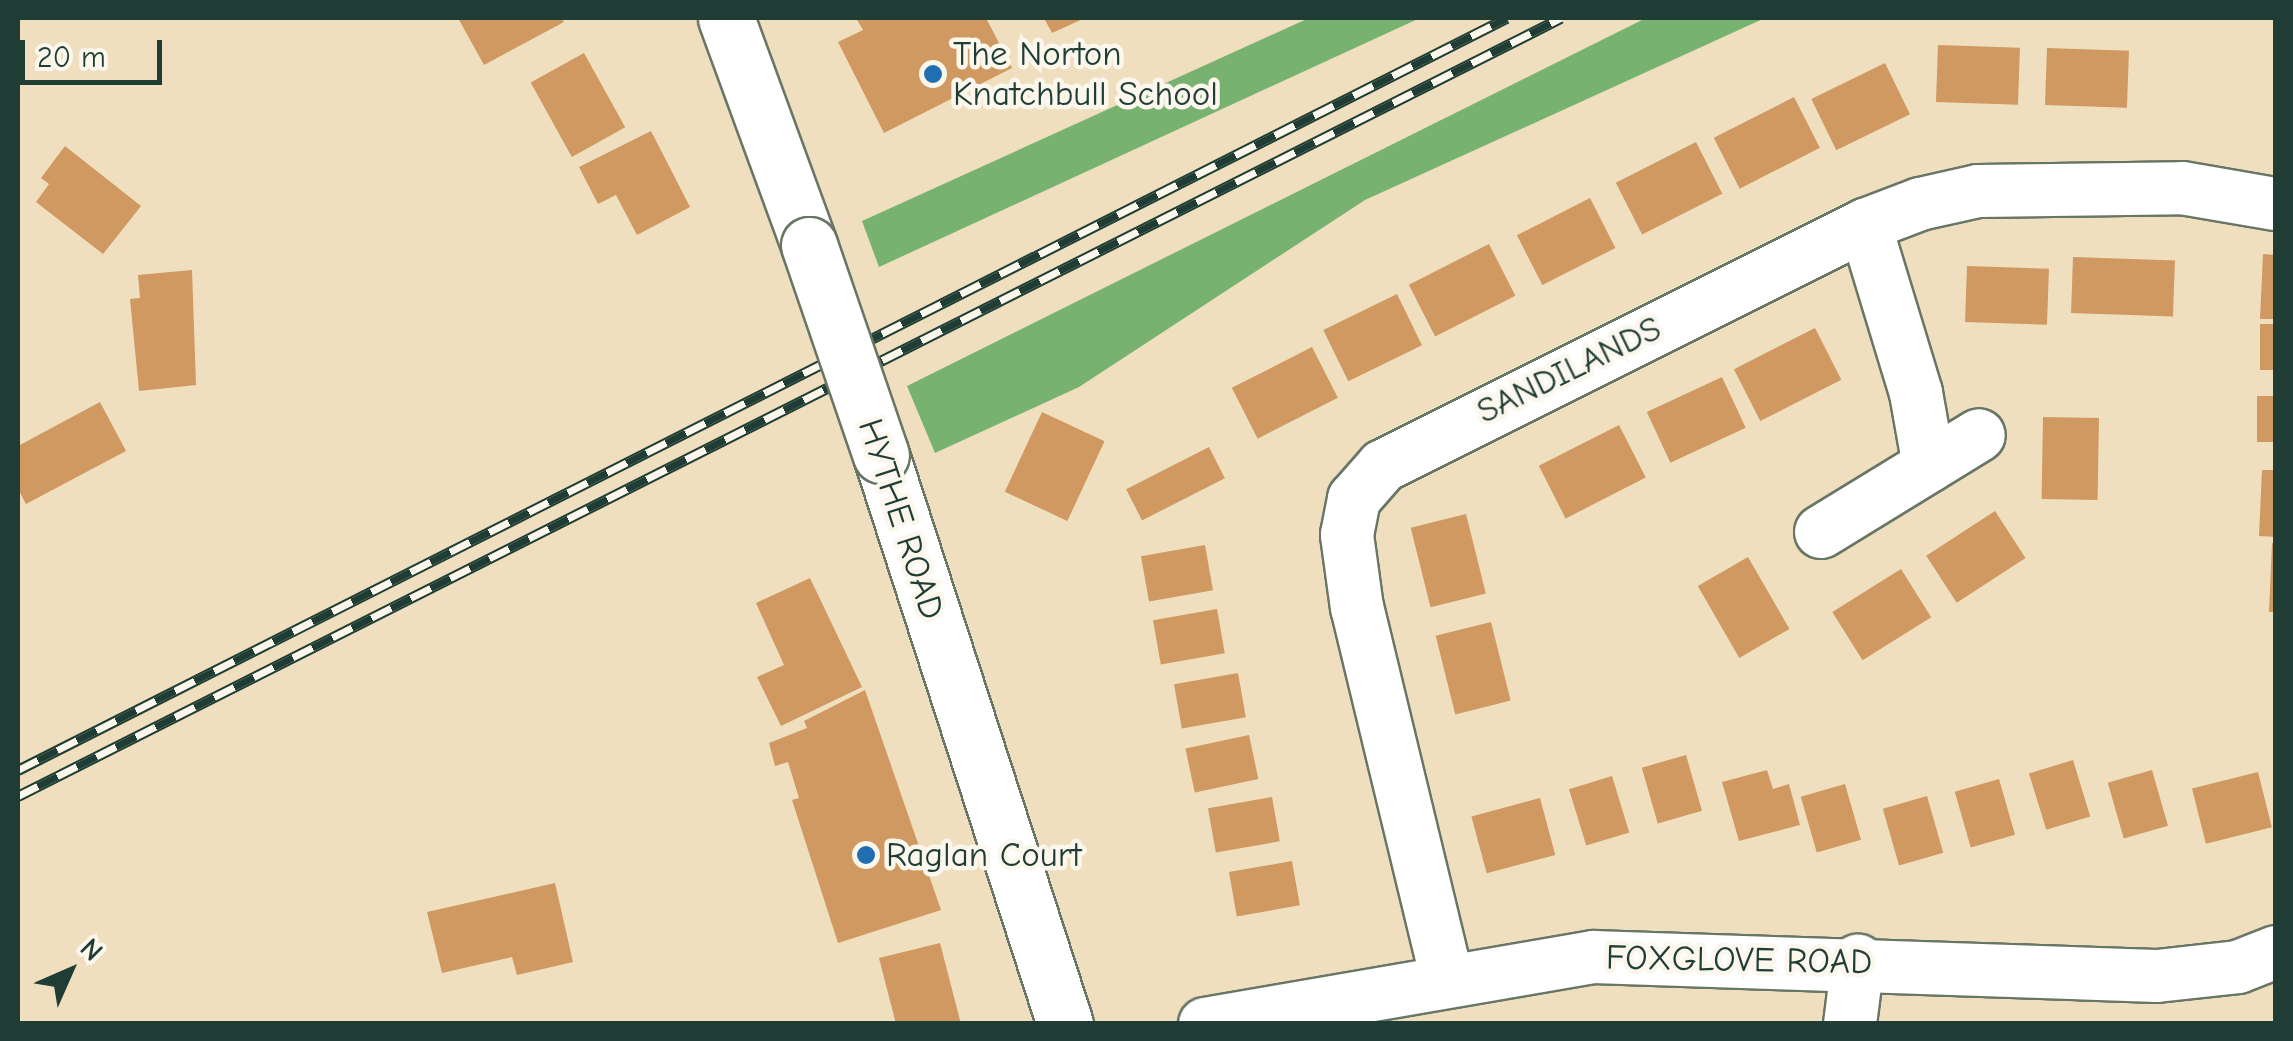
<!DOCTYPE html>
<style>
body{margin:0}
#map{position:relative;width:2293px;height:1041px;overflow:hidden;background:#efdfbf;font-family:"Comic Neue",sans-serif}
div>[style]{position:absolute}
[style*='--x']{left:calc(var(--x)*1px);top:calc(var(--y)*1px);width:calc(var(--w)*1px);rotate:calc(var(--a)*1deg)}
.forest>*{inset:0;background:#77b270}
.building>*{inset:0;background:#cf9961;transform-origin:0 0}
.roads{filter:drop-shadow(2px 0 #687665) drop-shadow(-2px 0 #687665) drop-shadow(0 2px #687665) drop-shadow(0 -2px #687665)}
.minor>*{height:52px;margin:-26px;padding:0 26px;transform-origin:26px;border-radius:26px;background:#fff}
.primary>*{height:55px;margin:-27.5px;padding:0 27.5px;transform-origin:27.5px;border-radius:27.5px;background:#fff}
.rail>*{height:11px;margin-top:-5.5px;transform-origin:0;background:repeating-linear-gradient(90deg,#fbf7ec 0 22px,#1f3d34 0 44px);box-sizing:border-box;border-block:2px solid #1f3d34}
.bridges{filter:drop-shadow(2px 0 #687665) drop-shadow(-2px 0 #687665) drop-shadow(0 2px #687665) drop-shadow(0 -2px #687665)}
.primary-bridge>*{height:55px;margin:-27.5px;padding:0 27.5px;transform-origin:27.5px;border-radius:27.5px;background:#fff}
.dots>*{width:28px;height:28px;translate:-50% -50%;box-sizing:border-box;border:5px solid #fbf7ec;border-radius:50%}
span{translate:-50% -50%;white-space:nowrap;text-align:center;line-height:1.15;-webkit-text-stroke:9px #fbf7ec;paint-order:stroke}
.poi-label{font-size:35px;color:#1f3d34}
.left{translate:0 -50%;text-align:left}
.street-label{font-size:35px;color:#1f3d34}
.frame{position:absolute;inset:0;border:20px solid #1f3d34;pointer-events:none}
.north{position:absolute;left:20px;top:921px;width:100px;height:100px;-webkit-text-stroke:8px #fbf7ec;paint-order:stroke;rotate:45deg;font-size:28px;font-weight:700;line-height:40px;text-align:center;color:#1f3d34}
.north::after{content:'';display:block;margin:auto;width:35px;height:45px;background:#1f3d34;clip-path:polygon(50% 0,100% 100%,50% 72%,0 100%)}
.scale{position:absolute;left:20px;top:40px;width:142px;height:45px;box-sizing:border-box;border:5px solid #1f3d34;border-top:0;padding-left:12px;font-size:30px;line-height:35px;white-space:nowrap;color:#1f3d34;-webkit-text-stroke:8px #fbf7ec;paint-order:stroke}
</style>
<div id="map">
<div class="forest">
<i style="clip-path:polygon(1309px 18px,1420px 18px,879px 267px,862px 221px)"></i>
<i style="clip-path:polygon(1646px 18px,1765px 18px,1365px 200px,1079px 387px,935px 453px,907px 386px)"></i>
</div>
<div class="building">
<i style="clip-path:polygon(458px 18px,561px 18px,564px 22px,484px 65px)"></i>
<i style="clip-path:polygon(856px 18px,986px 18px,1012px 68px,884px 133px,838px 42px,863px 30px)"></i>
<i style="clip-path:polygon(1044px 18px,1085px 18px,1052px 33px)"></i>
<i style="left:1938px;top:45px;width:82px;height:57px;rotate:2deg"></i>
<i style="left:2047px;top:48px;width:82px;height:57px;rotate:2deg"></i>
<i style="left:584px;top:53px;width:85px;height:61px;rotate:61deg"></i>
<i style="left:1885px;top:63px;width:57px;height:82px;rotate:64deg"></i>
<i style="left:1794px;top:97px;width:57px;height:90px;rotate:63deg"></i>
<i style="clip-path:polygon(651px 131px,690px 207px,637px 235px,616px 195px,598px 204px,579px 167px)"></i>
<i style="left:1696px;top:142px;width:58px;height:90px;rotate:63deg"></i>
<i style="clip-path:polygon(65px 146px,141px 206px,103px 254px,36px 202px,49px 184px,41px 178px)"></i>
<i style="left:1590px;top:198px;width:56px;height:82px;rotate:63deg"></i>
<i style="left:1489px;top:244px;width:58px;height:90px;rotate:63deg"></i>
<i style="clip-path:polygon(2263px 254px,2276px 255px,2276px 319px,2260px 319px)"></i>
<i style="left:2073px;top:257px;width:102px;height:56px;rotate:2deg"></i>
<i style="left:1967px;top:266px;width:82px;height:56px;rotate:2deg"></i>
<i style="clip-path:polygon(192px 270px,196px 385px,139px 391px,130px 299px,140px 298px,138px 275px)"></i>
<i style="left:1397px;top:294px;width:57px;height:82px;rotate:64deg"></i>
<i style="left:2260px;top:324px;width:16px;height:46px"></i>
<i style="left:1815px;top:328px;width:58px;height:91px;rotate:63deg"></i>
<i style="left:1312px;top:347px;width:57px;height:90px;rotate:63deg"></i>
<i style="left:1722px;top:377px;width:56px;height:83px;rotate:65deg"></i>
<i style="left:2257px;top:396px;width:19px;height:46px"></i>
<i style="clip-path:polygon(100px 402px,126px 451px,26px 504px,18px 489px,18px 446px)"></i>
<i style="left:1042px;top:412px;width:69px;height:88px;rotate:25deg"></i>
<i style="left:2043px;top:417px;width:56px;height:82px;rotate:1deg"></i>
<i style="left:1619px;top:425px;width:59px;height:90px;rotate:63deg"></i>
<i style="left:1209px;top:447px;width:35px;height:93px;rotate:63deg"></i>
<i style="clip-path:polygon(2262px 470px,2276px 470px,2276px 537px,2259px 536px)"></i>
<i style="left:1995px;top:511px;width:56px;height:82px;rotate:57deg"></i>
<i style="left:1466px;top:514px;width:82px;height:57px;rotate:76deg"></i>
<i style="clip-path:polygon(2272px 543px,2276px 543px,2276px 612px,2269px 612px)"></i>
<i style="left:1205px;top:545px;width:46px;height:65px;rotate:80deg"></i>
<i style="left:1748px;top:557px;width:83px;height:58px;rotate:60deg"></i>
<i style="left:1901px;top:569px;width:57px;height:81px;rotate:58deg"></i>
<i style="clip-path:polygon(810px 578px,862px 687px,781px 726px,757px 677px,784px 665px,756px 603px)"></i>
<i style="left:1217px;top:609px;width:45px;height:65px;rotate:80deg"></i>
<i style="left:1491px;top:622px;width:81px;height:57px;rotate:76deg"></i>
<i style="left:1238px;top:673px;width:45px;height:65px;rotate:80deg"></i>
<i style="clip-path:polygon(865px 690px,941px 910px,838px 943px,792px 800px,799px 798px,788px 762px,775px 766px,769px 743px,807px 728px,804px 721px)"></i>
<i style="left:1249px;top:735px;width:45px;height:65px;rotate:78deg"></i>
<i style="left:1686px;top:755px;width:58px;height:46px;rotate:74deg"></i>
<i style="left:2073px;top:760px;width:59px;height:46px;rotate:73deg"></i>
<i style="clip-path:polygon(1767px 770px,1773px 789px,1789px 784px,1800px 825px,1739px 841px,1722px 782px)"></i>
<i style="left:2152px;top:770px;width:58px;height:46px;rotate:74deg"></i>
<i style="left:2258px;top:772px;width:57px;height:68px;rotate:76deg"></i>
<i style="left:1612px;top:776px;width:59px;height:45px;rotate:73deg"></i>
<i style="left:1999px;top:779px;width:58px;height:46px;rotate:74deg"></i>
<i style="left:1845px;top:784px;width:58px;height:46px;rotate:74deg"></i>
<i style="left:1927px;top:796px;width:59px;height:46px;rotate:74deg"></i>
<i style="left:1272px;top:797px;width:45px;height:65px;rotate:80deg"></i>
<i style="left:1540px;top:798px;width:59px;height:71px;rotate:75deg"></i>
<i style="left:1292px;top:861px;width:45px;height:64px;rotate:80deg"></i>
<i style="clip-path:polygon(555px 883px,573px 962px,517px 975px,512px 957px,442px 973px,427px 912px)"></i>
<i style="clip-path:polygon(940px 943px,961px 1024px,896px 1024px,879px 958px)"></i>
</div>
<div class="roads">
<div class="minor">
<i style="--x:1865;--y:225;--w:176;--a:73.1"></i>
<i style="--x:1916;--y:393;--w:74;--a:79.9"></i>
<i style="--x:1821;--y:532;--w:185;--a:-31.5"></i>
<i style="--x:1447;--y:979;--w:382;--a:-103.6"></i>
<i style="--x:1357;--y:608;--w:74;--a:-97.8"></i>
<i style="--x:1347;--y:535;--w:37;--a:-79"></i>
<i style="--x:1354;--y:499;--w:44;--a:-48.7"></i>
<i style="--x:1383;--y:466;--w:539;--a:-26.57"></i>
<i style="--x:1865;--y:225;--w:59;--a:-20.9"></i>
<i style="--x:1920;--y:204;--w:59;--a:-12.6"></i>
<i style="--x:1978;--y:191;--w:204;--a:-0.8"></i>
<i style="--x:2182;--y:188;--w:95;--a:9.7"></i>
<i style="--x:1205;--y:1024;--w:394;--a:-9.8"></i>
<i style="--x:1593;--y:957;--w:564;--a:1.93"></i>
<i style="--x:2157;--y:976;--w:81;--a:-6.3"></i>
<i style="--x:2238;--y:967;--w:41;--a:-21.5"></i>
<i style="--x:1850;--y:1024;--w:64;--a:-82.8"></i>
</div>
<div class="primary">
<i style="--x:726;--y:18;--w:242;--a:69.9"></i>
<i style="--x:881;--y:455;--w:598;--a:72.08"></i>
</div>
</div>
<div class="rail">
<i style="--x:18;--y:770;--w:1668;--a:-26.8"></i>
<i style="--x:18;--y:796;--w:1728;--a:-26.76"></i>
</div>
<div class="bridges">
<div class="primary-bridge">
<i style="--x:809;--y:245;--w:222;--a:71.1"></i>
</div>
</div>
<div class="dots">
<i style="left:933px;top:74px;background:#1f6fb2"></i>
<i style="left:866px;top:855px;background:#1f6fb2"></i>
</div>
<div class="poi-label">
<span class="left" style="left:953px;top:74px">The Norton<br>Knatchbull School</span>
<span class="left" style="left:886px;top:855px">Raglan Court</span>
</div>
<div class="street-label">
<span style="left:1569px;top:370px;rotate:-26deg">SANDILANDS</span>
<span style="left:901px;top:519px;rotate:72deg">HYTHE ROAD</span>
<span style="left:1739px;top:960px;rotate:1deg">FOXGLOVE ROAD</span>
</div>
<div class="frame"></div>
<div class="north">N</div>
<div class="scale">20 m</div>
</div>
